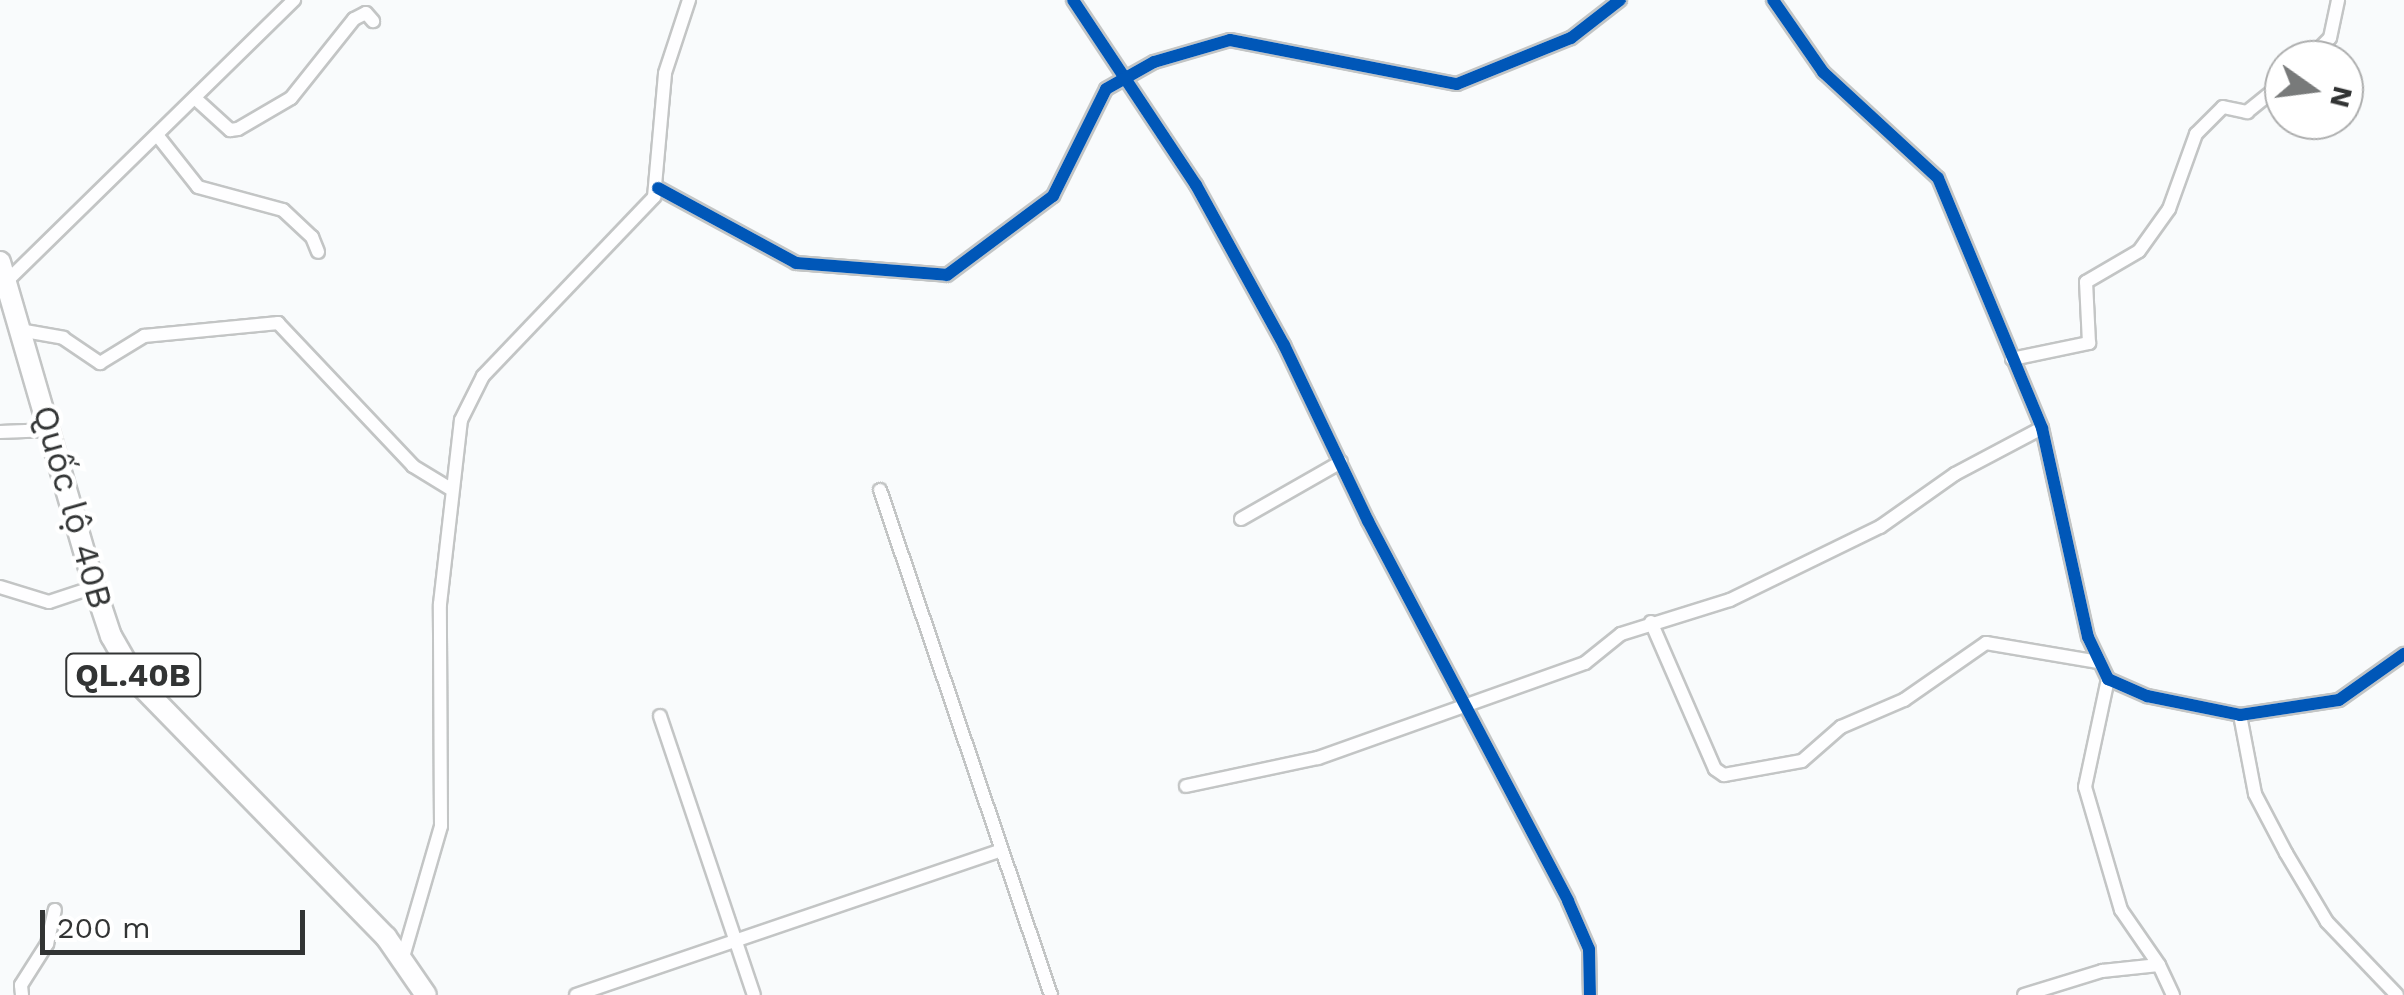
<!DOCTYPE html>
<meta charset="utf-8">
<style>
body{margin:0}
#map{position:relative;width:2404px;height:995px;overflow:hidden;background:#f9fbfc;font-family:"Work Sans",sans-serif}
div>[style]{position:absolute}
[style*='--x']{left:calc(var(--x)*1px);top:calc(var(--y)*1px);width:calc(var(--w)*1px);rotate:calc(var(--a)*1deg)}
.roads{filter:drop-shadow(2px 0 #c3c5c5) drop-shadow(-2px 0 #c3c5c5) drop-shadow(0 2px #c3c5c5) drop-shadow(0 -2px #c3c5c5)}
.minor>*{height:12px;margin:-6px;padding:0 6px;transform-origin:6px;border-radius:6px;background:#fefeff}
.highway>*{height:20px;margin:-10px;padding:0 10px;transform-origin:10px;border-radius:10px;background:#fefeff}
.cycleway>*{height:12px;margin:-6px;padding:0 6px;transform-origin:6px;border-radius:6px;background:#0057b8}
span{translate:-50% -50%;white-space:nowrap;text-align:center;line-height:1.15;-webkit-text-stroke:9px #fff;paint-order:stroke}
.shield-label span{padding:2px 8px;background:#fff;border:2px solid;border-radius:8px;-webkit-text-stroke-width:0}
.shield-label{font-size:32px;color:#323434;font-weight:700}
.street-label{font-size:35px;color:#323434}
.north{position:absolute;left:2264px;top:40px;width:100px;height:100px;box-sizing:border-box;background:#fff;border:2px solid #adaeae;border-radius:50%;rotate:104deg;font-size:28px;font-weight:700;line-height:40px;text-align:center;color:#323434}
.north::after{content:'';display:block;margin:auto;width:35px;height:45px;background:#787a7a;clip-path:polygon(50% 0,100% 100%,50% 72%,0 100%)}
.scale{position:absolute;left:40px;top:910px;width:265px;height:45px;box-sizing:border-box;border:5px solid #323434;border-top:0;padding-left:12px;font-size:30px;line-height:35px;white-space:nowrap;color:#323434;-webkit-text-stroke:8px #fff;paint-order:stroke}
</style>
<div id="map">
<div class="roads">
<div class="minor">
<i style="--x:1073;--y:0;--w:222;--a:56.4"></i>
<i style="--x:1196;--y:185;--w:183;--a:61.2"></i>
<i style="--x:1284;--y:345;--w:195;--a:64.5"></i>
<i style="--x:1368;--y:521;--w:429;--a:62.2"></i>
<i style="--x:1568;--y:901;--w:52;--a:66.4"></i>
<i style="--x:1589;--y:949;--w:46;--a:88.8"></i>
<i style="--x:1773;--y:0;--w:88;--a:55.2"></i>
<i style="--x:1823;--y:72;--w:156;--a:42.7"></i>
<i style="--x:1938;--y:178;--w:271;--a:67.4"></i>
<i style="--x:2042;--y:428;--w:214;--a:77.6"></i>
<i style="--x:2088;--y:637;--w:47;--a:64.5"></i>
<i style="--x:2108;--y:679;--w:43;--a:23.6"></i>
<i style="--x:2147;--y:696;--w:95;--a:11.5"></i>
<i style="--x:2240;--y:715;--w:100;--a:-8.6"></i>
<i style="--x:2339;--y:700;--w:80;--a:-35.3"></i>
<i style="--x:2308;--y:60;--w:31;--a:-45"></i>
<i style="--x:2330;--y:38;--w:39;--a:-78"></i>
<i style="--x:197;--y:100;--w:45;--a:42.3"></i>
<i style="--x:230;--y:130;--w:8;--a:-7"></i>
<i style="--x:238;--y:129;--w:61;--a:-30.3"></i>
<i style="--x:291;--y:98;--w:101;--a:-51.4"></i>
<i style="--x:354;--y:19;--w:13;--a:-27"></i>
<i style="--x:366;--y:13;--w:11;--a:49"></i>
<i style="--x:157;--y:135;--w:66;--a:51.7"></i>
<i style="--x:198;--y:187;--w:88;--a:15.1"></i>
<i style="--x:283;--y:210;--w:40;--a:43"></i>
<i style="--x:312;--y:237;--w:16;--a:68"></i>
<i style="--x:658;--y:188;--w:157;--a:28.5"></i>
<i style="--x:796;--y:263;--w:151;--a:4.5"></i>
<i style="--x:947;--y:275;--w:132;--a:-36.7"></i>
<i style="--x:1053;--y:196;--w:119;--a:-63.6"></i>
<i style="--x:1106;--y:89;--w:55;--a:-29.4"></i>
<i style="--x:1154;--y:62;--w:79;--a:-16.1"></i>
<i style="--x:1230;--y:40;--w:231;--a:11"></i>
<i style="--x:1457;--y:84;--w:123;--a:-22"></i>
<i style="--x:1571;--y:38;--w:62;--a:-37.8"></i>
<i style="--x:7;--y:281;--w:402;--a:-44.4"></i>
<i style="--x:25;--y:331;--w:39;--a:10"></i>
<i style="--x:63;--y:338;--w:45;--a:34"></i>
<i style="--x:100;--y:363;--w:52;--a:-31.5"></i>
<i style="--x:144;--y:336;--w:135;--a:-5.5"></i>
<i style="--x:278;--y:323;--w:197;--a:46.6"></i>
<i style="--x:413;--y:466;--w:42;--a:31.4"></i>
<i style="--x:2012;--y:359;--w:79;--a:-11.7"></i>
<i style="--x:2089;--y:343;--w:61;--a:-92.8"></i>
<i style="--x:2086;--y:282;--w:61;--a:-30.3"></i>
<i style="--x:2139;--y:251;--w:52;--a:-54.5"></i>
<i style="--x:2169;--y:209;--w:80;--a:-70.2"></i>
<i style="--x:2196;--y:134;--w:38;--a:-45"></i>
<i style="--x:2223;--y:107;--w:25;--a:12"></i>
<i style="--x:2247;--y:112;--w:48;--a:-39"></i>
<i style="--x:0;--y:432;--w:51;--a:-2.2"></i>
<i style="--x:880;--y:490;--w:533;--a:71.29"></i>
<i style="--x:1241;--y:519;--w:115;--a:-29.7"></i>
<i style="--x:0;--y:587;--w:51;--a:17"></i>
<i style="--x:49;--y:602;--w:47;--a:-18.4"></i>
<i style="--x:1651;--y:622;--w:160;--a:66.5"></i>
<i style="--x:1715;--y:769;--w:11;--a:34"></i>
<i style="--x:1724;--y:775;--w:79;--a:-10.2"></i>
<i style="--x:1802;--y:761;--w:52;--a:-41.1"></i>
<i style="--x:1841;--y:727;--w:69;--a:-23.2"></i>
<i style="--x:1904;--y:700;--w:100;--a:-34.8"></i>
<i style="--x:1986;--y:643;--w:114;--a:9.6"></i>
<i style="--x:2240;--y:715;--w:80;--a:79.2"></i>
<i style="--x:2255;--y:794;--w:67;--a:62.3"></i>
<i style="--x:2286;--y:853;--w:80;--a:59.3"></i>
<i style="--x:2327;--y:922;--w:101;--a:46.2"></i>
<i style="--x:660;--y:716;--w:294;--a:71.4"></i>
<i style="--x:1186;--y:786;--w:135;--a:-12"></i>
<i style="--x:1318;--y:758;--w:283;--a:-19.6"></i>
<i style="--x:1585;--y:663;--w:46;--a:-38.9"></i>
<i style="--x:1621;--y:634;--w:114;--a:-17.3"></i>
<i style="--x:1730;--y:600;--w:167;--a:-26"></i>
<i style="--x:1880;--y:527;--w:92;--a:-35.2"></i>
<i style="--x:1955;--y:474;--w:98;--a:-27.9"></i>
<i style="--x:403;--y:957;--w:136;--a:-73.8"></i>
<i style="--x:441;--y:826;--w:222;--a:-90.3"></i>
<i style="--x:440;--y:604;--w:185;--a:-83.5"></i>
<i style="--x:461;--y:420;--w:49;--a:-63.4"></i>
<i style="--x:483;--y:376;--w:248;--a:-46.3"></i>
<i style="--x:654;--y:197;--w:124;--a:-84.9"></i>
<i style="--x:665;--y:73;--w:77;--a:-71.8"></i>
<i style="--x:2159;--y:965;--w:33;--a:65"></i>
<i style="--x:22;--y:995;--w:10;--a:-96"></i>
<i style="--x:21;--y:985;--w:49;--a:-57.6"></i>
<i style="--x:47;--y:944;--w:35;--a:-77"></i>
<i style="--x:576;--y:995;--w:449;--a:-18.8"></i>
<i style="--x:2024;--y:995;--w:82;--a:-17.1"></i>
<i style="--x:2102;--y:971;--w:57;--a:-6"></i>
<i style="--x:2159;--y:965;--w:67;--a:-124.6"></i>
<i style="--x:2121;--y:910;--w:128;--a:-106.3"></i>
<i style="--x:2085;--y:787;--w:110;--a:-78"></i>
</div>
<div class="highway">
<i style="--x:0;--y:262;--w:333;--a:73.8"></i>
<i style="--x:93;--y:582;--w:57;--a:71.6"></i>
<i style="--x:111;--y:636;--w:54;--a:60.1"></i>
<i style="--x:138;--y:683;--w:355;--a:45.7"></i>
<i style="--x:386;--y:937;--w:70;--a:55.4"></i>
</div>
</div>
<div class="cycleway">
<i style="--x:1073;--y:0;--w:222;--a:56.4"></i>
<i style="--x:1196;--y:185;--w:183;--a:61.2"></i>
<i style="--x:1284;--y:345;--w:195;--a:64.5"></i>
<i style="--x:1368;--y:521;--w:429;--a:62.2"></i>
<i style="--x:1568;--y:901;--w:52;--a:66.4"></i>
<i style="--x:1589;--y:949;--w:46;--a:88.8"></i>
<i style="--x:1773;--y:0;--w:88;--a:55.2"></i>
<i style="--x:1823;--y:72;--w:156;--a:42.7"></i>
<i style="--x:1938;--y:178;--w:271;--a:67.4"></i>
<i style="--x:2042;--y:428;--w:214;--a:77.6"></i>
<i style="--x:2088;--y:637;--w:47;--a:64.5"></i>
<i style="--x:2108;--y:679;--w:43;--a:23.6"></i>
<i style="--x:2147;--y:696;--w:95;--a:11.5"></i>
<i style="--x:2240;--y:715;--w:100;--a:-8.6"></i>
<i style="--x:2339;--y:700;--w:80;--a:-35.3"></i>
<i style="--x:658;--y:188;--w:157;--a:28.5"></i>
<i style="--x:796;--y:263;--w:151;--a:4.5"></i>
<i style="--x:947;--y:275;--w:132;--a:-36.7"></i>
<i style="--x:1053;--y:196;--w:119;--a:-63.6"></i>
<i style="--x:1106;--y:89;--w:55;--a:-29.4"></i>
<i style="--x:1154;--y:62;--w:79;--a:-16.1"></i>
<i style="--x:1230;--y:40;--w:231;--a:11"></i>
<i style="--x:1457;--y:84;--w:123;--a:-22"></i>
<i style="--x:1571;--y:38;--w:62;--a:-37.8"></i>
</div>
<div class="shield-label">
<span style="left:133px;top:675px">QL.40B</span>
</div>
<div class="street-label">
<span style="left:73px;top:507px;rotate:74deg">Quốc lộ 40B</span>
</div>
<div class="north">N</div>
<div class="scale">200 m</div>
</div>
